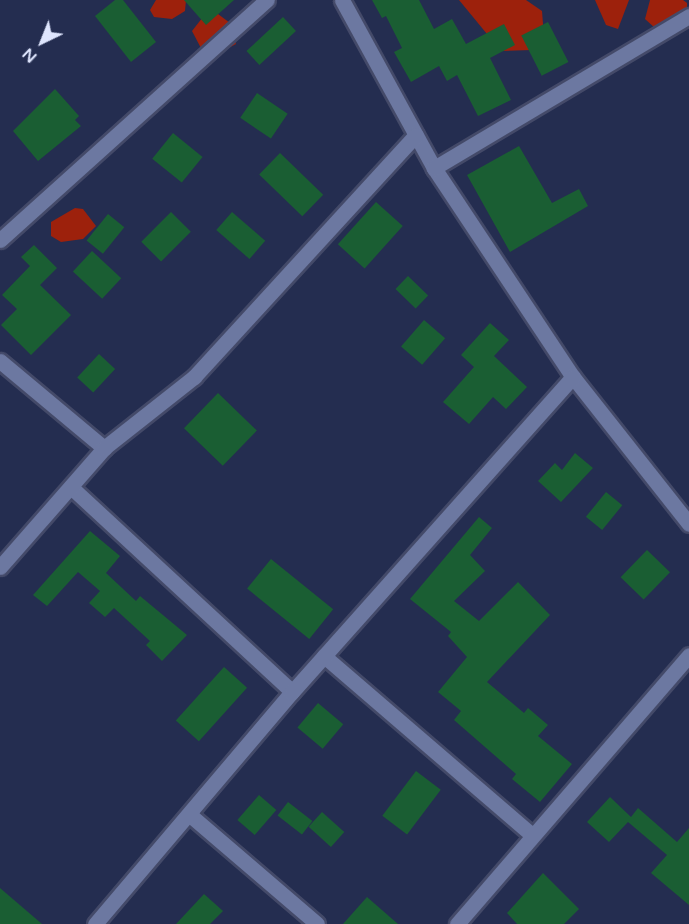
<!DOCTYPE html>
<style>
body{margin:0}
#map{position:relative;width:689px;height:924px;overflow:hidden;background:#242d50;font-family:"Varela Round",sans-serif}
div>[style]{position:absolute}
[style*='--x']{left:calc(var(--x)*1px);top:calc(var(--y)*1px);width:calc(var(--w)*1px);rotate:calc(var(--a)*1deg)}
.forest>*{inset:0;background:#9d210c}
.building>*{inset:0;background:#1a5e33;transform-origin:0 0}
.roads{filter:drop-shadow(2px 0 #444a69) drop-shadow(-2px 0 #444a69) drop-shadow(0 2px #444a69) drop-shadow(0 -2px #444a69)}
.street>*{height:15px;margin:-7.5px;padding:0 7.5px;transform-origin:7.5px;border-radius:7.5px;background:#6c78a1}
span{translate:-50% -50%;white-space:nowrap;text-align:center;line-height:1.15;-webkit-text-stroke:5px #242d50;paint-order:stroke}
.north{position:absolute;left:12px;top:12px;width:60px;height:60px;-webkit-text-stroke:4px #242d50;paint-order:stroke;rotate:223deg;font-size:16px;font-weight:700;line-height:24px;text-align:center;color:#dee5fd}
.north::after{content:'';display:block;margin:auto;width:21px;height:27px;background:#dee5fd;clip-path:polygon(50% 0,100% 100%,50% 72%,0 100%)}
</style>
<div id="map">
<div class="forest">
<i style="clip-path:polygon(156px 0,186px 0,185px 11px,172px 19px,154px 17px,150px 10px)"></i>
<i style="clip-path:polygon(459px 0,526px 0,542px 11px,544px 37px,532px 50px,501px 51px)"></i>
<i style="clip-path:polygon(595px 0,629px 0,618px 29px,606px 25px)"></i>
<i style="clip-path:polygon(650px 0,683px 0,687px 3px,687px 22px,665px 37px,645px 19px)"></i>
<i style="clip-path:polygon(210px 8px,230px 23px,236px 44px,221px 52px,203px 52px,192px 31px)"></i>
<i style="clip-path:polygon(75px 208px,83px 209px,96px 226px,83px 239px,61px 242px,51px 236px,51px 222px)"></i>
</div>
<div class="building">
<i style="clip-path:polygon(115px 0,123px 0,156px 42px,131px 62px,95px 16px)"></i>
<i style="clip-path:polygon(184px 0,234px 0,206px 25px)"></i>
<i style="clip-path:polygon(372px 0,419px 0,434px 29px,452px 19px,466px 44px,504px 24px,515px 45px,490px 58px,511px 100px,478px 116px,457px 75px,447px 81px,439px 66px,411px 82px,394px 52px,402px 48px,386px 16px,382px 18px)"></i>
<i style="left:283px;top:17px;width:19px;height:50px;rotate:47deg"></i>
<i style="left:548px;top:22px;width:45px;height:30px;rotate:63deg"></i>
<i style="clip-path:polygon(55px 89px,79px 116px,75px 120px,81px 126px,38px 161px,13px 131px)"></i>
<i style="left:257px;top:93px;width:37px;height:30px;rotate:34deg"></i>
<i style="left:173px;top:133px;width:38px;height:33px;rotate:39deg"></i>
<i style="clip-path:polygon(519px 146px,552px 203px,579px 189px,588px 206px,510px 252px,467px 175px)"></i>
<i style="left:280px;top:153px;width:60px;height:30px;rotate:44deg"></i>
<i style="left:376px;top:202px;width:36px;height:57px;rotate:42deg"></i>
<i style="left:171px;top:212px;width:28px;height:42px;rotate:45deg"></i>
<i style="left:232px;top:212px;width:44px;height:24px;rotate:41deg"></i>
<i style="left:108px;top:214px;width:21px;height:34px;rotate:39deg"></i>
<i style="clip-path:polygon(34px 245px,57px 268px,40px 285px,71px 315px,31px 355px,1px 325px,17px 309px,2px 295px,30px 266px,21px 257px)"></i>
<i style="left:92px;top:251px;width:40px;height:28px;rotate:43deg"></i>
<i style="left:408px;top:276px;width:28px;height:18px;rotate:44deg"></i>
<i style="left:424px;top:320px;width:28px;height:35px;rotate:41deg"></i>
<i style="clip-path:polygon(490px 323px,509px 340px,494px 356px,527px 387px,506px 409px,493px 397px,469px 424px,443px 402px,474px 367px,461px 355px)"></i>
<i style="left:99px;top:354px;width:22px;height:32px;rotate:43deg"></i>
<i style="left:218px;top:393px;width:54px;height:49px;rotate:44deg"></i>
<i style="clip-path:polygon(575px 453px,593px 468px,561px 502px,538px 481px,555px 463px,562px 470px)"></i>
<i style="left:606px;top:492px;width:21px;height:32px;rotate:39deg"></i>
<i style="clip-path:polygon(479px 517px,492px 528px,470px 555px,485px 571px,454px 601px,479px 621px,518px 582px,550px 615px,487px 682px,524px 713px,528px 708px,548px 725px,538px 736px,572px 764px,540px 802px,512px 779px,516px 774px,454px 720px,461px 711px,438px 692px,467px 657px,448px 636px,451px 632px,410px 599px)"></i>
<i style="clip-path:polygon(90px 531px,120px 556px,106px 573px,136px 601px,140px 596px,187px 635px,162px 661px,146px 645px,150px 641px,114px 608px,105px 617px,89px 603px,100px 591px,78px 572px,47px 606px,33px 595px)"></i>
<i style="left:647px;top:550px;width:32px;height:38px;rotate:44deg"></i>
<i style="left:271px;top:559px;width:80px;height:38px;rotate:39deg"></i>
<i style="left:224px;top:667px;width:31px;height:72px;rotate:42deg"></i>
<i style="left:318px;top:703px;width:33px;height:32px;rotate:40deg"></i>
<i style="left:416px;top:771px;width:31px;height:56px;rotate:37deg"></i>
<i style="left:259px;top:795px;width:23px;height:33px;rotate:41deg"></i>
<i style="clip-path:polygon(610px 797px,631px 817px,638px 808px,677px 842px,689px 828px,689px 905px,651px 873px,667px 855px,628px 822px,609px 842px,587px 822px)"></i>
<i style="left:288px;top:802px;width:31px;height:17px;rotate:38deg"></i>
<i style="left:322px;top:812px;width:30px;height:20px;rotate:42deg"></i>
<i style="clip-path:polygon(543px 873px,579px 909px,564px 924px,517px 924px,507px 913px)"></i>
<i style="clip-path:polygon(0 888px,42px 924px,0 924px)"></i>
<i style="clip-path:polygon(204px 894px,223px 911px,210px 924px,176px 924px)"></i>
<i style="clip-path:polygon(367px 897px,398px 924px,343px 924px)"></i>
</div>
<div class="roads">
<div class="street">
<i style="--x:342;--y:0;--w:192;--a:61.3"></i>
<i style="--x:434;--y:168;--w:251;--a:56.4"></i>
<i style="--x:573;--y:377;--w:187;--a:51.7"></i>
<i style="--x:434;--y:168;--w:297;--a:-30.8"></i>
<i style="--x:0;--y:240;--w:359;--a:-42"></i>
<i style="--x:0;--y:361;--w:136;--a:39.9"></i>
<i style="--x:71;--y:487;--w:301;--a:42.8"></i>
<i style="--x:0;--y:567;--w:158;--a:-48.8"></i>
<i style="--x:104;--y:448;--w:115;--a:-38.3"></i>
<i style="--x:194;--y:377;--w:328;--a:-47.5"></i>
<i style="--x:324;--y:656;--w:274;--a:40.7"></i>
<i style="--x:190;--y:815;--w:167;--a:40.6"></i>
<i style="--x:95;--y:924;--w:304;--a:-49.7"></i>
<i style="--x:292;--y:692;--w:422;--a:-48.3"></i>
<i style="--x:457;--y:924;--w:355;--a:-49.2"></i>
</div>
</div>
<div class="north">N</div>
</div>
